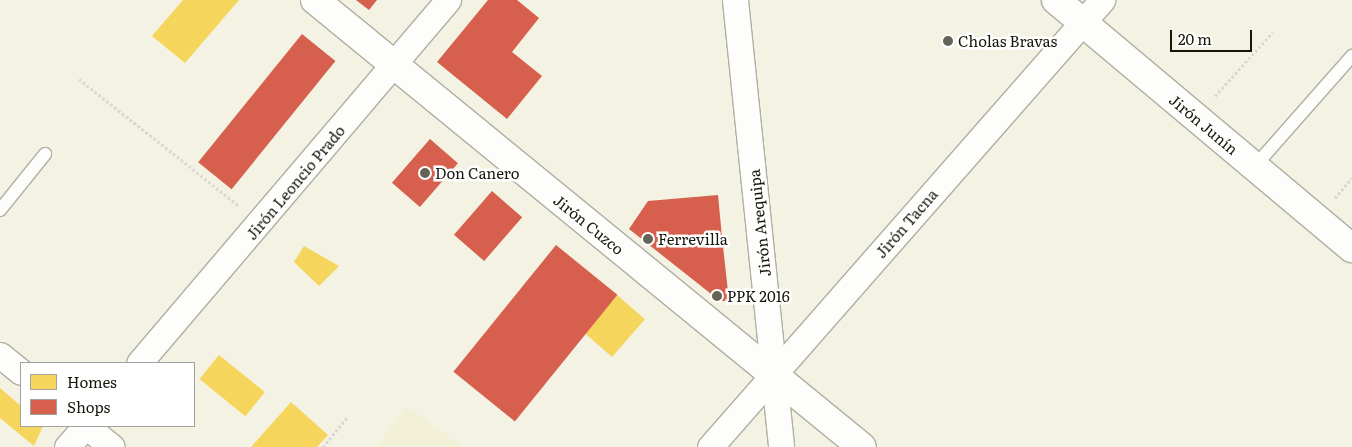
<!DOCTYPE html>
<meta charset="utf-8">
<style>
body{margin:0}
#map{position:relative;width:1352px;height:447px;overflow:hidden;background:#f3f2e3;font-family:Literata,serif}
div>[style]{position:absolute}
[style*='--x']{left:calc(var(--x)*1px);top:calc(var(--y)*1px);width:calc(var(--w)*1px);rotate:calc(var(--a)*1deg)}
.built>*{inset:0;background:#f2f0d7}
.homes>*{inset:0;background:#f6d55c;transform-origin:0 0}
.shops>*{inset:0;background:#d6604d;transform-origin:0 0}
.path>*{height:3px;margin-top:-1.5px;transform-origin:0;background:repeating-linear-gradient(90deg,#d8d8d4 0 2.5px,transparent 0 5px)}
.roads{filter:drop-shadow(1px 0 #afafa3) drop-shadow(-1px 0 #afafa3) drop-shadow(0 1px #afafa3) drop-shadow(0 -1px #afafa3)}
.service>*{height:12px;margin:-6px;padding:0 6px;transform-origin:6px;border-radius:6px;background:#fdfdfb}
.minor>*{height:25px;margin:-12.5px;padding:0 12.5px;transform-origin:12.5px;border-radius:12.5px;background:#fdfdfb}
.tertiary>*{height:28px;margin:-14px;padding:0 14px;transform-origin:14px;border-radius:14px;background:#fdfdfb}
.dots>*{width:14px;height:14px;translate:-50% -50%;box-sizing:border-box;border:2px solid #fff;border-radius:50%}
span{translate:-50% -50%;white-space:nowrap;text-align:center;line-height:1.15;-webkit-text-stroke:5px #fff;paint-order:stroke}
.poi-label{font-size:15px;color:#16160c}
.left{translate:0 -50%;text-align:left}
.street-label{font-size:15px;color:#16160c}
.legend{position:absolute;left:20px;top:362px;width:175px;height:65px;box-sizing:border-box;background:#fff;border:1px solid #a2a29e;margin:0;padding:6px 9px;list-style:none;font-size:15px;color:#16160c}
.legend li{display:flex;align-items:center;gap:10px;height:25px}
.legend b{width:25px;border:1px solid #a2a29e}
.scale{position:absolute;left:1170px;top:30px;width:82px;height:22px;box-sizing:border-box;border:2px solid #16160c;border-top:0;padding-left:6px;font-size:15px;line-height:18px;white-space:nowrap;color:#16160c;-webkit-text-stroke:4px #fff;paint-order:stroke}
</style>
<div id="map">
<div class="built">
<i style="clip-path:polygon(407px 406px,463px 447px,376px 447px)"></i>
</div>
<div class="homes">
<i style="clip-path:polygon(183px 0,239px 0,185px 63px,152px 36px)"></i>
<i style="clip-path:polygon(304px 246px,339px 266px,319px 286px,294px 262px)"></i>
<i style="left:617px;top:295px;width:37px;height:50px;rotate:41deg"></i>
<i style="left:219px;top:355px;width:59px;height:31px;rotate:39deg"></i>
<i style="clip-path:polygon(0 388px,21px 406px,21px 426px,43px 426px,34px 446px,0 418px)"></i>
<i style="clip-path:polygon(291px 402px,328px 435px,317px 447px,251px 447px)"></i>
</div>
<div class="shops">
<i style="clip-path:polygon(356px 0,377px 0,369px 10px)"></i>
<i style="clip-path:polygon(488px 0,517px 0,539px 18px,512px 52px,542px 76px,507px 119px,437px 62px)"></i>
<i style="left:302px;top:34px;width:43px;height:165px;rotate:39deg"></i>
<i style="left:430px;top:139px;width:37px;height:58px;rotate:41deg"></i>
<i style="left:492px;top:191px;width:40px;height:58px;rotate:41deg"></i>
<i style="clip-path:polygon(718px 195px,722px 237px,729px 301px,720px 301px,629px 229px,648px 201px)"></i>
<i style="left:556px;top:245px;width:79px;height:163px;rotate:39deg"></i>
</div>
<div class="path">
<i style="--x:79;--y:79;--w:204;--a:38.4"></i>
<i style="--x:1215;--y:96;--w:86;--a:-47.8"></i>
<i style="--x:1335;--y:198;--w:26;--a:-50"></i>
<i style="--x:323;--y:447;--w:40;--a:-51"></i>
</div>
<div class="roads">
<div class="service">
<i style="--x:1255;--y:166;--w:147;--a:-48.6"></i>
<i style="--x:0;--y:210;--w:72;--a:-51.2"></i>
</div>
<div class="minor">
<i style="--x:735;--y:0;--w:449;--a:84.1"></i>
<i style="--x:0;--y:355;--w:27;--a:39"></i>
<i style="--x:139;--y:363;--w:477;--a:-49.6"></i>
<i style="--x:86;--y:426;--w:33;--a:39"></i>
<i style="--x:67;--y:447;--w:28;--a:-49"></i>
<i style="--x:710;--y:447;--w:595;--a:-48.75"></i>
</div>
<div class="tertiary">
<i style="--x:315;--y:0;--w:706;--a:39.26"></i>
<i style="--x:1056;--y:0;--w:386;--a:40"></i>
</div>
</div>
<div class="dots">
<i style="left:948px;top:41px;background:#636357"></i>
<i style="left:425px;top:173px;background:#636357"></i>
<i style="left:648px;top:239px;background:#636357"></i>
<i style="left:717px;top:296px;background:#636357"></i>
</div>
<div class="poi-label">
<span class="left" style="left:958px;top:41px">Cholas Bravas</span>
<span class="left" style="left:435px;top:173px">Don Canero</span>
<span class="left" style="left:658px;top:239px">Ferrevilla</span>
<span class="left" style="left:727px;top:296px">PPK 2016</span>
</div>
<div class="street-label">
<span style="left:1204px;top:124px;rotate:40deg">Jirón Junín</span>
<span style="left:295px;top:182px;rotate:-50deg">Jirón Leoncio Prado</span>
<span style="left:759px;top:223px;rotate:-96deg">Jirón Arequipa</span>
<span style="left:906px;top:223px;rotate:-49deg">Jirón Tacna</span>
<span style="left:589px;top:224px;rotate:39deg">Jirón Cuzco</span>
</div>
<ul class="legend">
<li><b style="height:14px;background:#f6d55c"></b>Homes</li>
<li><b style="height:14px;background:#d6604d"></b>Shops</li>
</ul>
<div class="scale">20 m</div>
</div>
